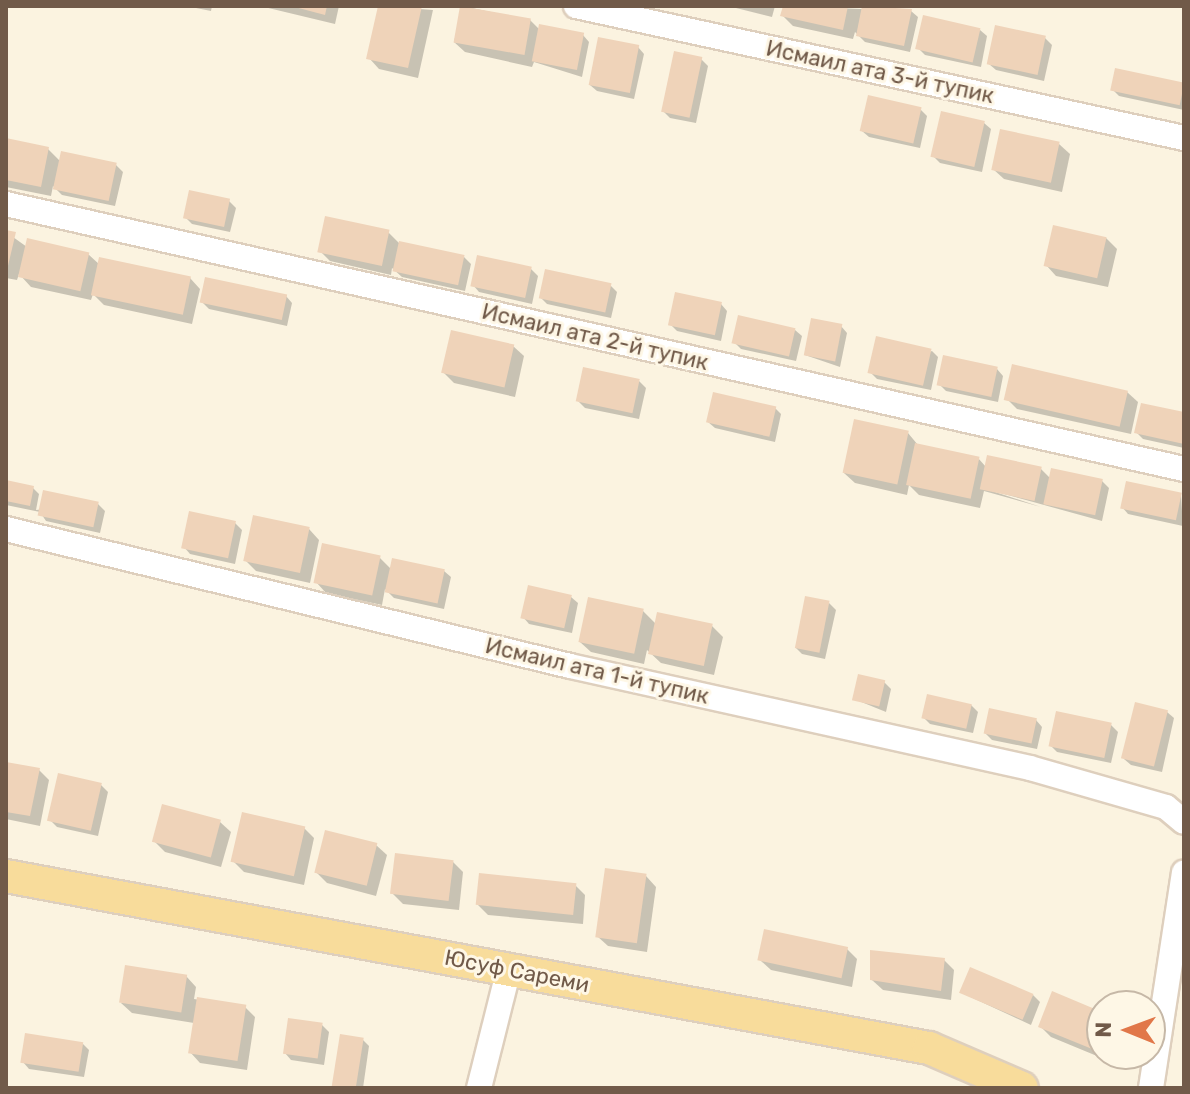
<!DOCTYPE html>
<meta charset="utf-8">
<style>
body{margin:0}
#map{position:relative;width:1190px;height:1094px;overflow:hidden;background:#fbf3e0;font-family:Rubik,sans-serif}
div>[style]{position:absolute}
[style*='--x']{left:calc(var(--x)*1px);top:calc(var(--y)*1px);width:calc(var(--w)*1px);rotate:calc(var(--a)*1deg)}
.shadow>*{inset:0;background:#0003}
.building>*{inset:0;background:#efd3b9;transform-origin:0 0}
.roads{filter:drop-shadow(2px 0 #decfbd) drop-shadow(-2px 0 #decfbd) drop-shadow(0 2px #decfbd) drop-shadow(0 -2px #decfbd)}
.minor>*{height:24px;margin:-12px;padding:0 12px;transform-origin:12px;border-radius:12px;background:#fff}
.major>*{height:32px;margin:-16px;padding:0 16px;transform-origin:16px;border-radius:16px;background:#f8dc9b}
span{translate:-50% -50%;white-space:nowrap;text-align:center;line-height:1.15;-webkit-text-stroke:6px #fef7e6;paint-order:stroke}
.street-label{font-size:22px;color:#715a49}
.frame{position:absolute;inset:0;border:8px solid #715a49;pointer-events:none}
.north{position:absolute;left:1086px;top:990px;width:80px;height:80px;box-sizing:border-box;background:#fef7e6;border:2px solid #c6b8a7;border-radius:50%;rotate:271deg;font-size:22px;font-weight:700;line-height:32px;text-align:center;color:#715a49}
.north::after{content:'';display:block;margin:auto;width:28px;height:36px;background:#e17749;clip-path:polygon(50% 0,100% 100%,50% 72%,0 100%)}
</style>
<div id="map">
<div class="shadow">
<i style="clip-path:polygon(186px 6px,212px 6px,211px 11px)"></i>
<i style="clip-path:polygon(260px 6px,339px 6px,335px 24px)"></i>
<i style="clip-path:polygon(380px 6px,433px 10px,418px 78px,379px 69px,369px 58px)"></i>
<i style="clip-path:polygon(462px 6px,530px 20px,539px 29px,583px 35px,589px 42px,582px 77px,534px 62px,532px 67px,465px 52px,454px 42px)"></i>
<i style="clip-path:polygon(728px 6px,775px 6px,772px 17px)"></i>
<i style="clip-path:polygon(785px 6px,911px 11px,918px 17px,910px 52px,865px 42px,855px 32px,853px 39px,793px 26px,783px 16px)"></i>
<i style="clip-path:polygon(980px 30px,987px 36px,981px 67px,925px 55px,918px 48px)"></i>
<i style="clip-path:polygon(1045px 38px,1052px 45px,1044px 81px,996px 70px,989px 64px)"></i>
<i style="clip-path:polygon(638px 47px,644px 54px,634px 99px,597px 91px,590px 85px)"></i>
<i style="clip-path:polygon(701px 59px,708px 66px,696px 123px,670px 118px,663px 111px)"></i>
<i style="clip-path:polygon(1184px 85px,1184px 110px,1119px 96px,1112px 89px)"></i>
<i style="clip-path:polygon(920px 109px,927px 116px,920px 148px,869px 137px,862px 131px)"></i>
<i style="clip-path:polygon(984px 123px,991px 129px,982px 172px,940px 163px,933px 156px)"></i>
<i style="clip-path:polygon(6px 140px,48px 149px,61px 162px,116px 165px,123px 172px,115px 206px,62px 195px,53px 186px,51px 196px,6px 187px)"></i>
<i style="clip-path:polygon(1059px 144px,1070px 154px,1062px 192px,1004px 179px,993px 169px)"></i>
<i style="clip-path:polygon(229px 201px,236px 208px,230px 232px,192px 224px,185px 217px)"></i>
<i style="clip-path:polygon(6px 232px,27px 247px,88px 254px,100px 265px,190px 278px,200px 289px,192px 324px,104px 305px,93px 294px,91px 300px,31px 287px,19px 274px,17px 280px,6px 278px)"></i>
<i style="clip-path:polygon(388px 232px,401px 245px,464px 257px,471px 264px,465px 291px,402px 277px,392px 268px,391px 275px,330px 261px,320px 251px)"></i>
<i style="clip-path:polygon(1106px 238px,1117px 249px,1108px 287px,1056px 276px,1046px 265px)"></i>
<i style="clip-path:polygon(531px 269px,538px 276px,532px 304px,479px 292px,473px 285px)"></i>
<i style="clip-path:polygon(610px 285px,617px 292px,611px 318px,547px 304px,541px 298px)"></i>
<i style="clip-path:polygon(286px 296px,292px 303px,287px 326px,209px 309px,202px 302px)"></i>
<i style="clip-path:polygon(721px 304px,727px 311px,721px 341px,677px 331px,670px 324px)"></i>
<i style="clip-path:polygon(841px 326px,847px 333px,840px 367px,805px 355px)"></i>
<i style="clip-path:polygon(795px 330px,802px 336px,796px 361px,741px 349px,734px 342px)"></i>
<i style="clip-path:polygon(513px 346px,524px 356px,515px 397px,454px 383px,444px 373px)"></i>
<i style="clip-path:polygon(932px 351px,938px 357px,931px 390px,877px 379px,870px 372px)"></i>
<i style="clip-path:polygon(997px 369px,1003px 376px,998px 402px,946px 391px,939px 384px)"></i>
<i style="clip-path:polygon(639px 381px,646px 388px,639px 419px,585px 408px,578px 401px)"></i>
<i style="clip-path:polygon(1127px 392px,1138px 402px,1131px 434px,1017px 409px,1007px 399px)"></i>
<i style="clip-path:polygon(775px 408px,781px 414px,775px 442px,715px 428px,708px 422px)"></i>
<i style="clip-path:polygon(1184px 414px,1184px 448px,1143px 439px,1136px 432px)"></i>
<i style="clip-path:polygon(908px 433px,918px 445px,978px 458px,986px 467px,1041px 469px,1051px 479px,1102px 481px,1109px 488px,1102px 521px,986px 489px,1041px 507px,984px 491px,980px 508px,919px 495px,909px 485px,907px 495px,855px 483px,844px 473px)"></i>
<i style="clip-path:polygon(6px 482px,33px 488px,39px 494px,36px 510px,98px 504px,105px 511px,100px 533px,46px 521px,40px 512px,6px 505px)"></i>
<i style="clip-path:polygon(1181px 495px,1183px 526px,1128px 514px,1122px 507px)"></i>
<i style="clip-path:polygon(235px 523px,242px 530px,235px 564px,190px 554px,184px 547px)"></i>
<i style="clip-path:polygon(309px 529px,319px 540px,310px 583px,256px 571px,245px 560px)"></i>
<i style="clip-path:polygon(380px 558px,392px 570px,444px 571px,451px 577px,444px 609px,394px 598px,385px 589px,382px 605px,326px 593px,316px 582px)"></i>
<i style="clip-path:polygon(571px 597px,578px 603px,572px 633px,529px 624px,523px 617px)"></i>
<i style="clip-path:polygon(829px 603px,836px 610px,825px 659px,802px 654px,796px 648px)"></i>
<i style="clip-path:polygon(643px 611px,656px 624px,712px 626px,723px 637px,714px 675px,661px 663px,647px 650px,644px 664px,591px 652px,580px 642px)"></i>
<i style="clip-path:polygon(884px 682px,891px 689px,886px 712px,854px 699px)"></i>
<i style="clip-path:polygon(971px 705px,978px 712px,973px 733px,930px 724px,924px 718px)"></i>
<i style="clip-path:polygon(1167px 712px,1174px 718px,1162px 772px,1131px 765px,1124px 759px)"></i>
<i style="clip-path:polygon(1036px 720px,1042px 727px,1037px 749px,992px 740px,985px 733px)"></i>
<i style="clip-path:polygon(1111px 725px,1118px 732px,1111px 763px,1057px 752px,1050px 745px)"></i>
<i style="clip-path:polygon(6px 764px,39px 770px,49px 780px,40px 826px,6px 819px)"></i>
<i style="clip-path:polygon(101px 785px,108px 792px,98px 836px,57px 827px,50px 820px)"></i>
<i style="clip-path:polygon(220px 822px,231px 832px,221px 867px,165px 852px,154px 841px)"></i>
<i style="clip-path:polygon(304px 828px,314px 838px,304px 885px,244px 872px,233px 861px)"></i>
<i style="clip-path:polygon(376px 845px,387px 855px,376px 896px,327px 883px,316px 872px)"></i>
<i style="clip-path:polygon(453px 862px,463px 872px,459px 910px,403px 904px,393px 894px)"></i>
<i style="clip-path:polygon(646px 876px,656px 887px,647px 952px,608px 946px,597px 936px)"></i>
<i style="clip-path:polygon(575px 885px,585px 895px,583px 924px,488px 915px,478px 905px)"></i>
<i style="clip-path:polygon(847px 949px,857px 959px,852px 987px,771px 970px,760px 960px)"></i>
<i style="clip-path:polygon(944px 960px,954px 970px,951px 1000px,883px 990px,872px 980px)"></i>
<i style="clip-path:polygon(186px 976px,196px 987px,194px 999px,245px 1007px,255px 1017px,247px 1070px,200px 1063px,190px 1052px,194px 1023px,132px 1013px,121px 1003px)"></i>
<i style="clip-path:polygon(962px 993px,1033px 995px,1040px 1002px,1031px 1025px)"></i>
<i style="clip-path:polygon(1102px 1014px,1102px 1054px,1132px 1054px,1126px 1068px,1051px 1037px,1040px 1026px)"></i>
<i style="clip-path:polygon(322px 1025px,329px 1032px,324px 1065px,291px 1060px,285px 1053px)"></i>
<i style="clip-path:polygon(363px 1040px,369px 1046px,363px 1088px,334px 1088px)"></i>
<i style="clip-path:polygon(82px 1043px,89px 1050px,84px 1077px,29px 1069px,23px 1062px)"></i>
</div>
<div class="building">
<i style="clip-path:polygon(291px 6px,327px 6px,325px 15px)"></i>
<i style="clip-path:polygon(378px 6px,422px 6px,408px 68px,366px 59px)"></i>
<i style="left:460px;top:6px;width:72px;height:37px;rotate:10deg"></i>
<i style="clip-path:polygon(783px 6px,848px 6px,843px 30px,780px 16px)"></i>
<i style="clip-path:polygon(862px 6px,912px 9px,904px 46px,856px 36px)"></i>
<i style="left:923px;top:15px;width:59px;height:35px;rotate:13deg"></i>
<i style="left:539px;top:24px;width:46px;height:38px;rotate:11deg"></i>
<i style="left:995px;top:25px;width:52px;height:40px;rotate:12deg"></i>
<i style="left:598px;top:37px;width:42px;height:49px;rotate:11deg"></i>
<i style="left:674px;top:51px;width:29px;height:62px;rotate:12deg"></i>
<i style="left:1115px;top:68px;width:71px;height:23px;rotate:12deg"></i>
<i style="left:868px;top:95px;width:55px;height:37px;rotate:13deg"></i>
<i style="left:941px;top:111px;width:45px;height:47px;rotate:13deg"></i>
<i style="left:1000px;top:129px;width:61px;height:42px;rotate:12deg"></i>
<i style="clip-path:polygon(6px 138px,49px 147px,41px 187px,6px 180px)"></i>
<i style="left:61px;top:151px;width:57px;height:39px;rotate:12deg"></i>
<i style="left:189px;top:190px;width:42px;height:29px;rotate:12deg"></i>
<i style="left:325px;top:216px;width:66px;height:37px;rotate:12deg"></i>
<i style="left:1053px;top:225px;width:55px;height:42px;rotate:13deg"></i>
<i style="clip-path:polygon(6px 230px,16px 232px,7px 270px,6px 270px)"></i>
<i style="left:27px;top:238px;width:64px;height:40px;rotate:13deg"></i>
<i style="left:399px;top:241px;width:67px;height:31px;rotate:12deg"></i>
<i style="left:477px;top:255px;width:56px;height:32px;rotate:12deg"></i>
<i style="left:99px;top:257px;width:94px;height:39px;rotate:12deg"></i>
<i style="left:545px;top:269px;width:68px;height:30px;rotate:12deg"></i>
<i style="left:205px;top:277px;width:84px;height:26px;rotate:12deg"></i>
<i style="left:675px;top:292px;width:48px;height:34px;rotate:12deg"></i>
<i style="left:738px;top:315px;width:59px;height:29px;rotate:13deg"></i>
<i style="left:811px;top:318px;width:32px;height:38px;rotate:11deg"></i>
<i style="left:451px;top:330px;width:65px;height:44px;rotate:13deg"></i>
<i style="left:876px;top:336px;width:57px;height:38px;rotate:13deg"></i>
<i style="left:943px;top:355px;width:56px;height:31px;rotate:12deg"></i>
<i style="left:1012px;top:364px;width:119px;height:37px;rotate:13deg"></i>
<i style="left:583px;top:367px;width:58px;height:35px;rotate:12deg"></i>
<i style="left:713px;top:392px;width:65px;height:31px;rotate:13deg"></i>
<i style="clip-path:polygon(1141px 403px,1184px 412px,1184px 444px,1134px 433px)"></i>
<i style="left:854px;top:419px;width:56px;height:55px;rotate:12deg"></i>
<i style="left:915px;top:443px;width:66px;height:43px;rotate:12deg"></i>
<i style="left:987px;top:455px;width:56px;height:35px;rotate:12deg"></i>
<i style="left:1051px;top:468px;width:53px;height:37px;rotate:12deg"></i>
<i style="clip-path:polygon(6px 480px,34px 486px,30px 506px,6px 501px)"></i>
<i style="left:1126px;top:481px;width:57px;height:28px;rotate:12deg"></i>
<i style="left:43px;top:490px;width:57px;height:26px;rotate:12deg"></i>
<i style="left:189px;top:511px;width:48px;height:38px;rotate:12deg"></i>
<i style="left:253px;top:515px;width:58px;height:47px;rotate:12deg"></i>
<i style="left:322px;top:543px;width:60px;height:41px;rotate:12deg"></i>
<i style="left:392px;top:558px;width:54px;height:35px;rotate:12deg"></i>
<i style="left:528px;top:585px;width:45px;height:34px;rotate:13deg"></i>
<i style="left:805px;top:596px;width:25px;height:53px;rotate:11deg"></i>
<i style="left:588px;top:597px;width:57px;height:46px;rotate:12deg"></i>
<i style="left:657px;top:612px;width:57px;height:43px;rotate:12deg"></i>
<i style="left:858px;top:674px;width:28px;height:27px;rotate:13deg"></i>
<i style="left:927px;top:694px;width:46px;height:25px;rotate:13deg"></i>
<i style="left:1135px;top:702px;width:34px;height:58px;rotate:14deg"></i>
<i style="left:989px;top:708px;width:49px;height:26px;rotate:12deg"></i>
<i style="left:1056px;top:711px;width:57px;height:36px;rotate:12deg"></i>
<i style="clip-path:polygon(6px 762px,40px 768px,30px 816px,6px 812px)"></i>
<i style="left:58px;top:773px;width:45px;height:49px;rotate:13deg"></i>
<i style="left:162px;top:804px;width:61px;height:39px;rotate:15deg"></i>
<i style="left:242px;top:812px;width:65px;height:51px;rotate:13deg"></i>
<i style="left:325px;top:830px;width:54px;height:44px;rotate:14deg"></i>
<i style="left:395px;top:853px;width:59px;height:41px;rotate:7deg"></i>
<i style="left:605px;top:868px;width:42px;height:70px;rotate:8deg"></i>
<i style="left:479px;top:873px;width:98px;height:32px;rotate:6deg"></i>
<i style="left:764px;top:929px;width:86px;height:32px;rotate:12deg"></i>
<i style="clip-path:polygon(870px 950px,945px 958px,941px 991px,870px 980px)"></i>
<i style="left:125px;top:965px;width:63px;height:38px;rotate:9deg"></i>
<i style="left:970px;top:967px;width:69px;height:28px;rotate:23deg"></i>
<i style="clip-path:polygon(1052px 991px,1102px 1012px,1102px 1053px,1038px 1027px)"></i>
<i style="left:197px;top:997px;width:50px;height:57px;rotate:9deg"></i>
<i style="left:288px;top:1018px;width:35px;height:36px;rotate:8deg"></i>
<i style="left:25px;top:1033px;width:59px;height:30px;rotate:9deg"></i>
<i style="left:340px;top:1034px;width:24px;height:55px;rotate:9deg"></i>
</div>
<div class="roads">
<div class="minor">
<i style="--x:576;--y:6;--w:622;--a:12.25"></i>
<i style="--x:6;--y:204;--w:1207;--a:12.68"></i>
<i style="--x:6;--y:529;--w:580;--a:13.65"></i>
<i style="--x:570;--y:666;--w:471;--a:12.5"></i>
<i style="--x:1030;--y:768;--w:141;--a:16"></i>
<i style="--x:1166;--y:807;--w:23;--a:40"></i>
<i style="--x:479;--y:1088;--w:123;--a:-75.9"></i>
<i style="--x:1151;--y:1088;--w:218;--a:-81.3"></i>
</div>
<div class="major">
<i style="--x:6;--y:876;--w:939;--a:10.56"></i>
<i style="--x:929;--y:1048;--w:101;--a:23.3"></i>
</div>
</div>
<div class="street-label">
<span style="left:880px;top:72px;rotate:12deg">Исмаил ата 3-й тупик</span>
<span style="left:595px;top:337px;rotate:13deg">Исмаил ата 2-й тупик</span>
<span style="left:597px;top:671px;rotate:13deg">Исмаил ата 1-й тупик</span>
<span style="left:517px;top:971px;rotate:11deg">Юсуф Сареми</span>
</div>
<div class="frame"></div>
<div class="north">N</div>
</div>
